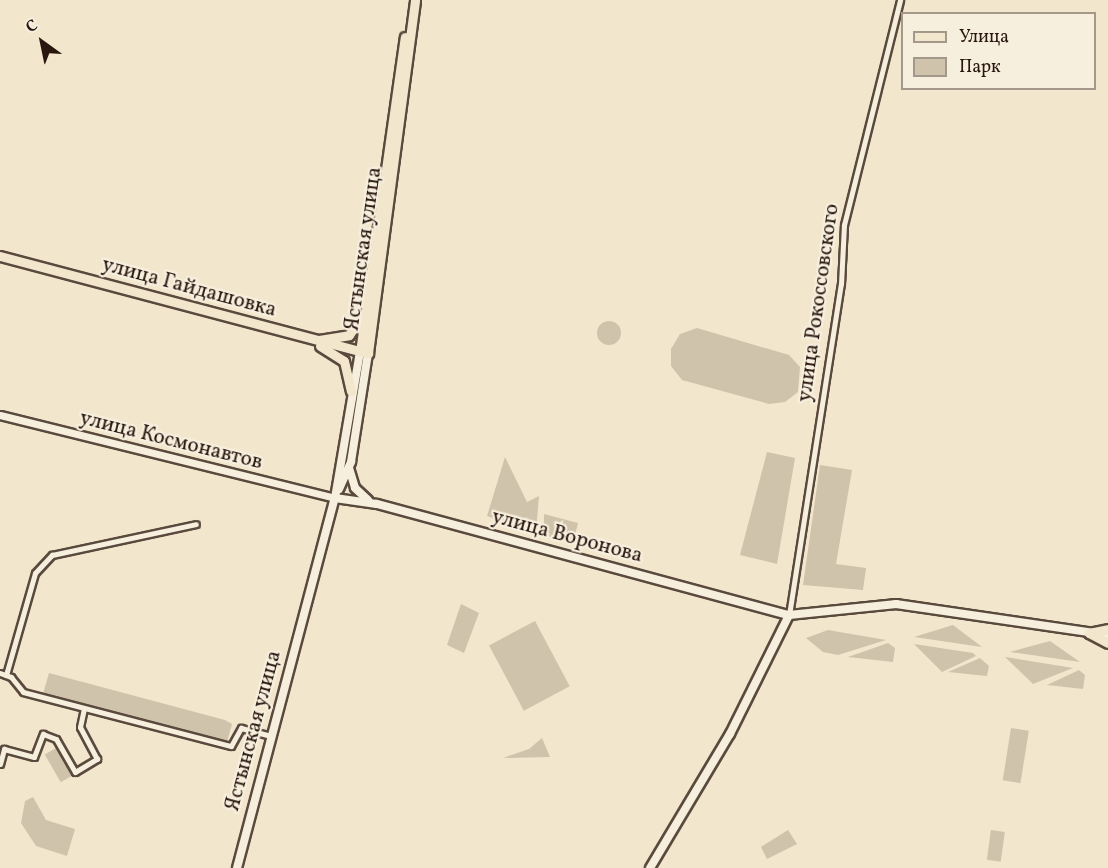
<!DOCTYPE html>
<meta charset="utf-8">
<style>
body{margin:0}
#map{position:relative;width:1108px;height:868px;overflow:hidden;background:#f2e6cc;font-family:Vollkorn,serif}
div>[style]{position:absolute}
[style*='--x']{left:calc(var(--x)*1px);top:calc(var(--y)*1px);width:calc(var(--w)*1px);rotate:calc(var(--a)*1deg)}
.green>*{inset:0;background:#d0c3ac;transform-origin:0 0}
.round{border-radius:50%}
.roads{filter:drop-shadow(2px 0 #5a4a3e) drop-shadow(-2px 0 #5a4a3e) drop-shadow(0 2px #5a4a3e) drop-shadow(0 -2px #5a4a3e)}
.minor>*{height:5px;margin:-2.5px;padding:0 2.5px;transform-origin:2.5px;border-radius:2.5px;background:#f7efde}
.tertiary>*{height:7px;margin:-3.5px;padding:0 3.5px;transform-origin:3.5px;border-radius:3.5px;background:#f7efde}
.secondary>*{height:8px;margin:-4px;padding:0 4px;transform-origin:4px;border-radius:4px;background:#f7efde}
.primary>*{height:9px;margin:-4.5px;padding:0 4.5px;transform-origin:4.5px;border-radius:4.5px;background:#f2e6cc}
span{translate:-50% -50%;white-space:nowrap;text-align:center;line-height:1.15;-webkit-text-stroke:4.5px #f7efde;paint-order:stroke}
.street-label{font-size:21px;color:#28160f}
.legend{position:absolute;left:901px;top:12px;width:195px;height:78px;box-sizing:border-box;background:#f7efde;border:2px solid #a4988b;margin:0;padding:8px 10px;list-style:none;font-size:18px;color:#28160f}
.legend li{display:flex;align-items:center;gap:12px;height:30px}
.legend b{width:30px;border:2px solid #a4988b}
.north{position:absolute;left:12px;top:12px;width:60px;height:60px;-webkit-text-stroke:4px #f7efde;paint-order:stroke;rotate:327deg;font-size:16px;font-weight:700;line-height:24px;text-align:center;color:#28160f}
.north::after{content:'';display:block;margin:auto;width:21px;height:27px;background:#28160f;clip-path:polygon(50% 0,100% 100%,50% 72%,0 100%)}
</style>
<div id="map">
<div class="green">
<i class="round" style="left:597px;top:321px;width:24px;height:24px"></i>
<i style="clip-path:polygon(697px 328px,789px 355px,800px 367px,798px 392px,785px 402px,769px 404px,682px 380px,671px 366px,671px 349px,680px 334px)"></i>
<i style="clip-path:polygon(767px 452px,795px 458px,777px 564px,740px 555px)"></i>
<i style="clip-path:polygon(505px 457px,527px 502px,539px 496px,536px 532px,487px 516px)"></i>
<i style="clip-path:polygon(820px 465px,852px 470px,836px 564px,866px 568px,863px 590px,803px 585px)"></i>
<i style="clip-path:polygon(544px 514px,578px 523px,573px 543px,544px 535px)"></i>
<i style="clip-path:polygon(461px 604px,479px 613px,464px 653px,447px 645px)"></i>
<i style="left:535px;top:621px;width:74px;height:52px;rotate:62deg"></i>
<i style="clip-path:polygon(953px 625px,982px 647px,914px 637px)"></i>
<i style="clip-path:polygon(828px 630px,886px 640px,838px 655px,823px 652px,806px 638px)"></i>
<i style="clip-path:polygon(1050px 641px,1080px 662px,1010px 652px)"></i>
<i style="clip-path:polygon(888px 643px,895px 648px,893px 662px,848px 657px)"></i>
<i style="clip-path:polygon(914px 644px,973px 653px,976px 656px,942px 672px)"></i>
<i style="clip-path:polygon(1005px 657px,1073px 668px,1033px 684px)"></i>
<i style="clip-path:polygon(980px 658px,989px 666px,987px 676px,948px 672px)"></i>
<i style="clip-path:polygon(1079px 670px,1085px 675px,1083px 689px,1047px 685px)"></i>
<i style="clip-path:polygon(49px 673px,225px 720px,232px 724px,227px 742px,43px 694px)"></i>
<i style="left:1011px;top:728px;width:18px;height:53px;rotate:9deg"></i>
<i style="clip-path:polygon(542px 738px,550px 757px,503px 758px,529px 749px)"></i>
<i style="left:56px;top:748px;width:32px;height:13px;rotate:60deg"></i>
<i style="clip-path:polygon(33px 797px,46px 820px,75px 829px,67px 856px,36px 846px,21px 823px,25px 801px)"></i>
<i style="clip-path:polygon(788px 830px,797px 844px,767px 859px,761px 847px)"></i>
<i style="left:991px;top:830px;width:14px;height:30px;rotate:8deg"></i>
</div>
<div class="roads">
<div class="minor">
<i style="--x:789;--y:615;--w:335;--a:-81.1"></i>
<i style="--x:841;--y:284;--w:59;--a:-87.1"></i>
<i style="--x:844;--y:225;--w:232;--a:-76"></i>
<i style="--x:0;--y:673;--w:12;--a:20"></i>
<i style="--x:11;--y:677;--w:19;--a:51"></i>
<i style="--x:23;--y:692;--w:215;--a:14.6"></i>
<i style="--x:231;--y:746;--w:21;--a:-61"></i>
<i style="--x:241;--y:728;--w:31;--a:15"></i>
<i style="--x:6;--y:675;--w:106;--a:-74.1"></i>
<i style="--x:35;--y:573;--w:25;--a:-47"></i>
<i style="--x:52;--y:555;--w:147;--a:-12.1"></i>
<i style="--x:0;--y:764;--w:16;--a:-75"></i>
<i style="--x:4;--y:749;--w:31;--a:15"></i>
<i style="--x:34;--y:757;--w:25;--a:-69"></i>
<i style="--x:43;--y:734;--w:14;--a:21"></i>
<i style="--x:56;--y:739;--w:38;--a:60"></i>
<i style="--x:75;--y:772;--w:26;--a:-31"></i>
<i style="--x:97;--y:759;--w:36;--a:-118"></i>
<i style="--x:80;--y:727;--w:19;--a:-78"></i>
</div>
<div class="tertiary">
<i style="--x:0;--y:415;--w:345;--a:13.9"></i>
</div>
<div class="secondary">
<i style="--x:349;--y:468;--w:21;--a:73"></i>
<i style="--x:355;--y:488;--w:18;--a:43"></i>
<i style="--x:339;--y:489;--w:30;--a:-66"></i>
<i style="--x:351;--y:462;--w:110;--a:-81.1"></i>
<i style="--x:335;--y:498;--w:42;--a:8.1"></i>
<i style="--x:377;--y:504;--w:427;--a:15.1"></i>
<i style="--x:789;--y:615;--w:108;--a:-5.9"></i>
<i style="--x:896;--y:604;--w:214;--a:8.3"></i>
<i style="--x:237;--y:868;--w:383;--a:-75.2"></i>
<i style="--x:335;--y:498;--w:148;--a:-80.3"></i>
<i style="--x:650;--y:868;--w:156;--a:-59.2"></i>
<i style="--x:730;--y:734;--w:133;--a:-63.6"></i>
</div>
<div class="primary">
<i style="--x:0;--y:256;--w:381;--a:14.8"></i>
<i style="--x:368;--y:353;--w:356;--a:-82.4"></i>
<i style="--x:319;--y:340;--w:30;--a:-9"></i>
<i style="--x:349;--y:335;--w:20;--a:-57"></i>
<i style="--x:320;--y:346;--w:28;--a:32"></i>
<i style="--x:344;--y:361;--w:31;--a:77"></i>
<i style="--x:360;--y:352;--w:318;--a:-81.9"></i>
<i style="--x:1089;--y:633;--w:21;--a:28"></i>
<i style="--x:1089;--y:633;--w:19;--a:-12"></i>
</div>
</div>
<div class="street-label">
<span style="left:364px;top:249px;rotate:-82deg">Ястынская улица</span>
<span style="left:189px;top:288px;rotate:15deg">улица Гайдашовка</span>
<span style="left:819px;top:303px;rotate:-82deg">улица Рокоссовского</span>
<span style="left:171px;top:441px;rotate:14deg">улица Космонавтов</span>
<span style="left:567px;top:537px;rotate:15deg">улица Воронова</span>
<span style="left:254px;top:731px;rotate:-75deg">Ястынская улица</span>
</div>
<ul class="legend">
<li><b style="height:8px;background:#f2e6cc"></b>Улица</li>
<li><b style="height:16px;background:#d0c3ac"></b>Парк</li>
</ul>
<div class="north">С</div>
</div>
